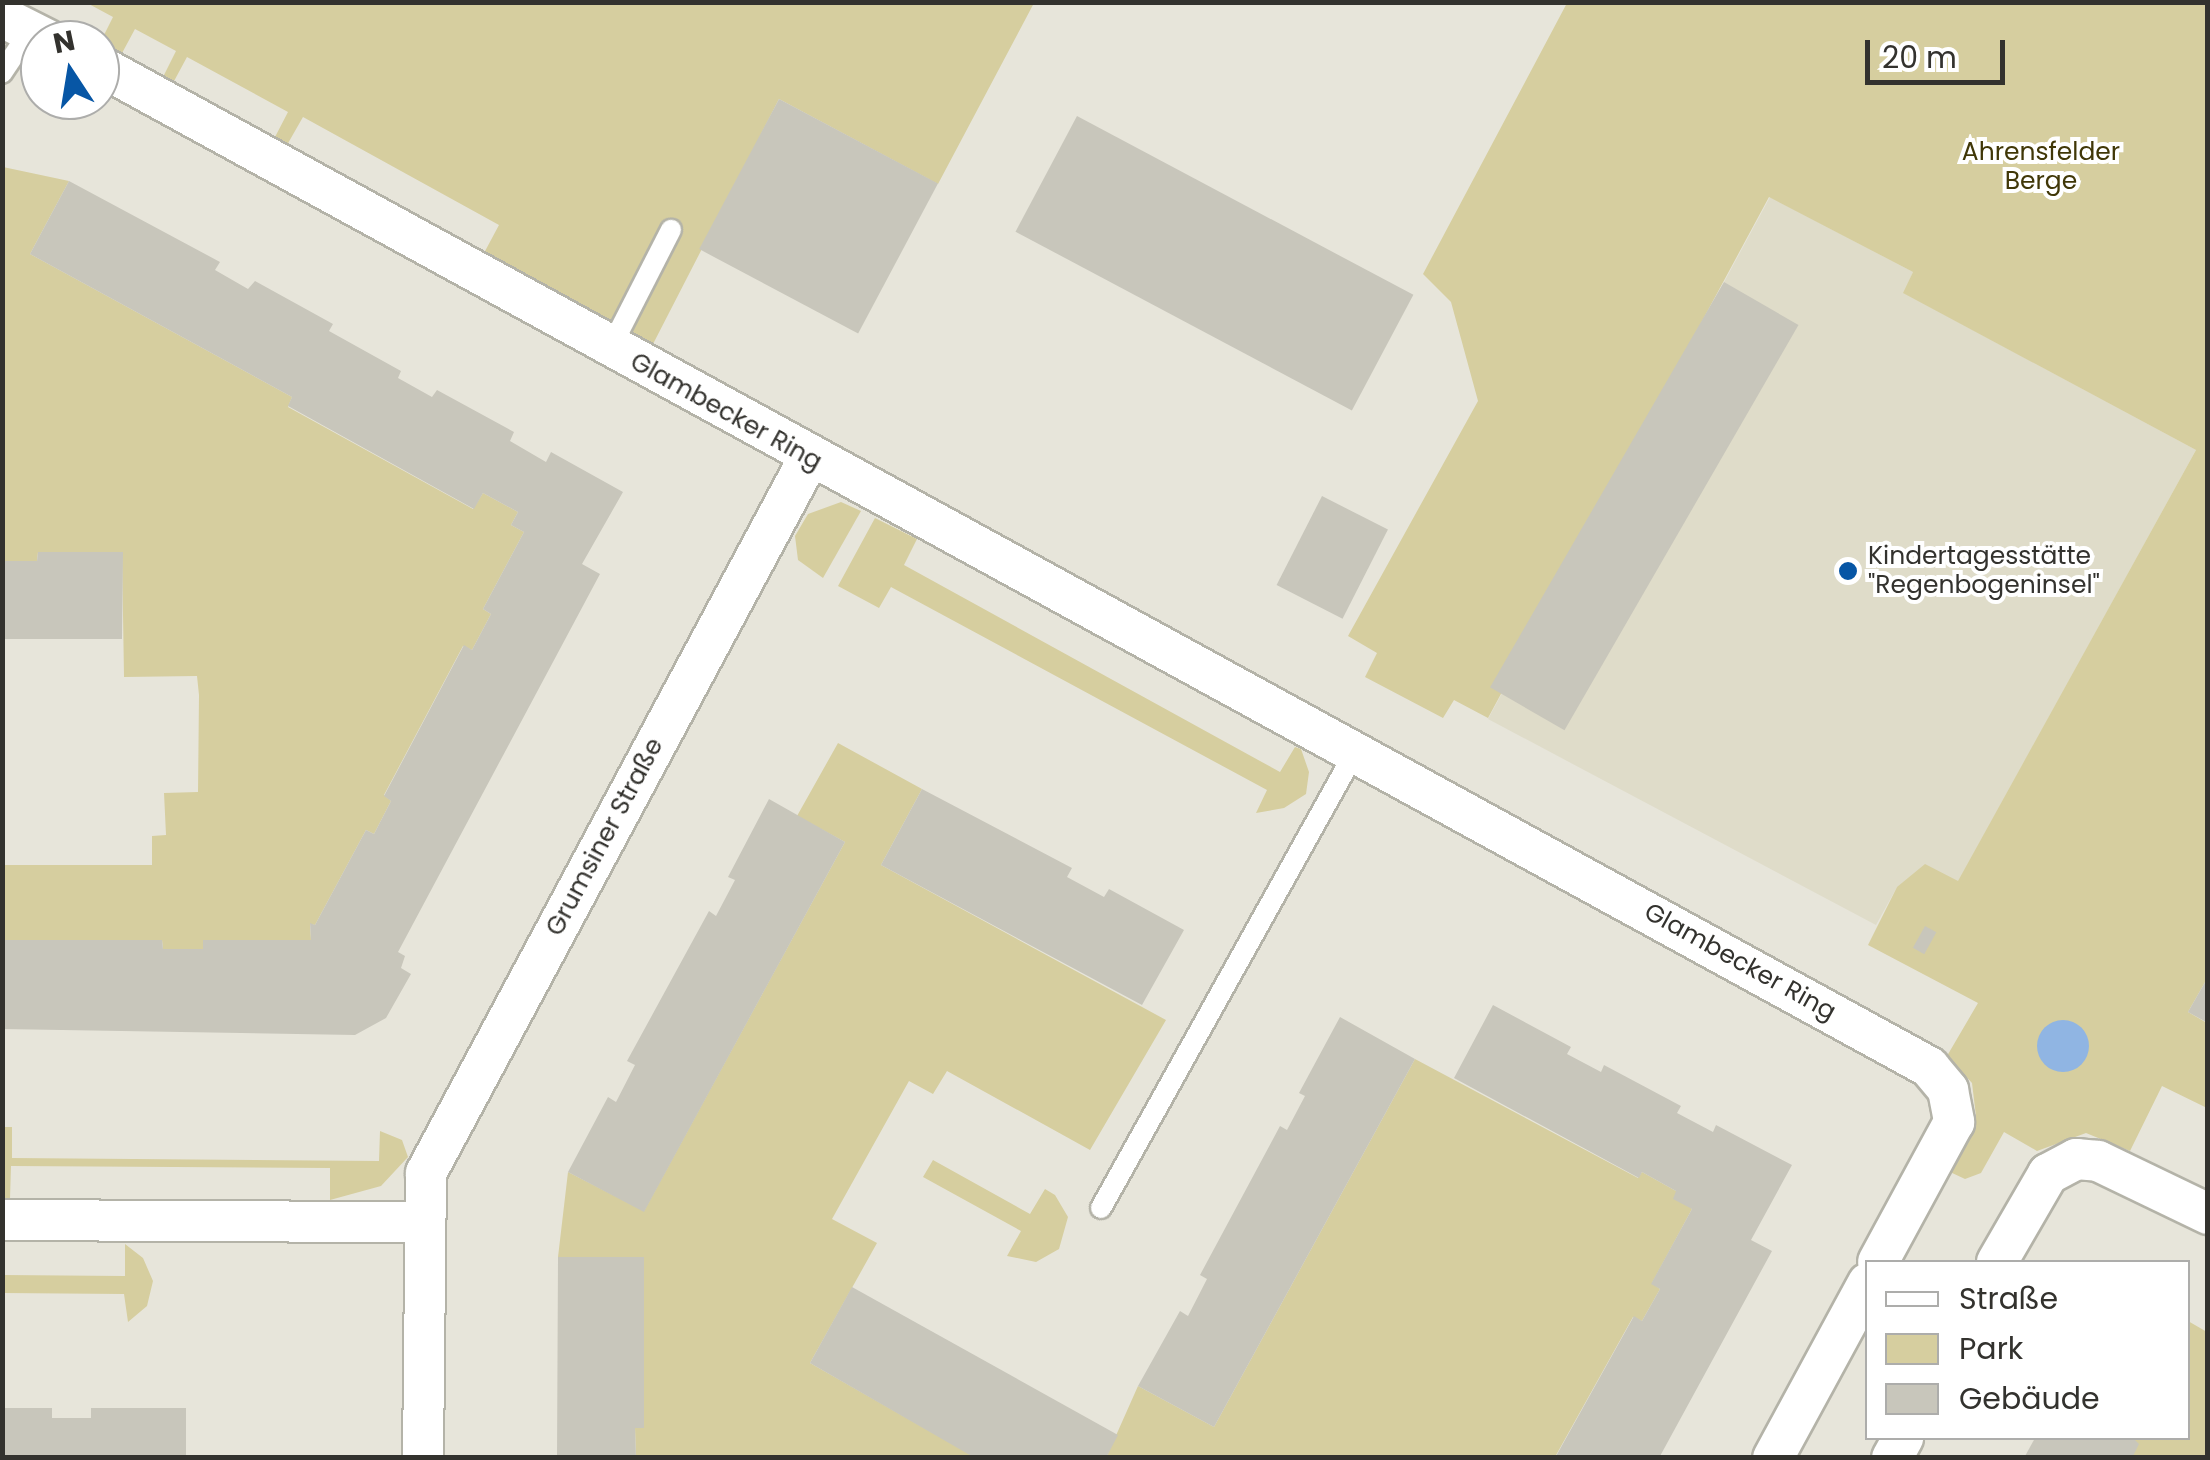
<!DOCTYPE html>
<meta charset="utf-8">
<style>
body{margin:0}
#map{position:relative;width:2210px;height:1460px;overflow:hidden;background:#e7e5da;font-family:Poppins,sans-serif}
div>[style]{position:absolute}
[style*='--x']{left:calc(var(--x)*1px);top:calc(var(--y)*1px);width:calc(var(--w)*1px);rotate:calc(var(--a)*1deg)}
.built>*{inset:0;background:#dfdcc9}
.green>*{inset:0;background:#d6ce9f}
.water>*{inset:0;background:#90b5e3}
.round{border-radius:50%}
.building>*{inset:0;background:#c8c6bb;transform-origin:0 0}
.roads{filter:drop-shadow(2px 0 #b4b3a8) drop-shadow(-2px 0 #b4b3a8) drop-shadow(0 2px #b4b3a8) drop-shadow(0 -2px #b4b3a8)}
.service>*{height:20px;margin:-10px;padding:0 10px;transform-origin:10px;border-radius:10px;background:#fff}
.minor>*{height:40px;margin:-20px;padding:0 20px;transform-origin:20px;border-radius:20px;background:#fff}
.dots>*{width:28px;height:28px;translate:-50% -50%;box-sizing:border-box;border:5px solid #fff;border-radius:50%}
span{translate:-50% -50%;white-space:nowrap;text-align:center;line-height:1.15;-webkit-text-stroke:8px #fff;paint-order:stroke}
.park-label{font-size:25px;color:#403707}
.street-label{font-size:25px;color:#33322e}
.poi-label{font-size:25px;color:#33322e}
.left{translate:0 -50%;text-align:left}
.frame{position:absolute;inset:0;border:5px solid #33322e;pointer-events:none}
.legend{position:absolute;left:1865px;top:1260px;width:325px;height:180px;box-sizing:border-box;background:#fff;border:2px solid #adadab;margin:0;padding:12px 18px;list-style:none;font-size:30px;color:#33322e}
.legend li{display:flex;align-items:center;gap:20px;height:50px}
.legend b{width:50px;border:2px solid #adadab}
.north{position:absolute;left:20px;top:20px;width:100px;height:100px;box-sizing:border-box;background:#fff;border:2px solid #adadab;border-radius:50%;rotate:348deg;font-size:28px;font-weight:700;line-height:40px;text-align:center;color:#33322e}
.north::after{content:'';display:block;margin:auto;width:35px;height:45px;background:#0756a5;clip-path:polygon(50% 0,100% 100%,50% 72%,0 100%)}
.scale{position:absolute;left:1865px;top:40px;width:140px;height:45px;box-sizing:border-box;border:5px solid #33322e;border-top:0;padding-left:12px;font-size:30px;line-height:35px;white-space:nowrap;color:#33322e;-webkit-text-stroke:8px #fff;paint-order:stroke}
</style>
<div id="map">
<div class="built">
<i style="clip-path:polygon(1770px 197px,1913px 272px,1904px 293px,2196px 450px,1958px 882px,1897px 887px,1876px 925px,1488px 719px)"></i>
</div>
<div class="green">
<i style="clip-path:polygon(87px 3px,1034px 3px,938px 184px,779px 99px,652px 346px,484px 253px,499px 225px,303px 117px,287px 145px,275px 137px,288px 112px,187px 57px,173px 83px,163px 77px,176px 51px,135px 29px,121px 55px,100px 43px,113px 17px)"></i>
<i style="clip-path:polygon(1567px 3px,2207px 3px,2208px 977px,2188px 1012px,2207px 1023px,2207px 1108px,2162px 1086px,2130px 1151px,2086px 1133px,2037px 1151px,2004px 1132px,1981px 1173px,1965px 1179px,1950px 1172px,1976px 1116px,1972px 1083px,1947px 1056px,1978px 1003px,1868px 945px,1897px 887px,1925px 864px,1958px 881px,2196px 450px,1903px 293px,1913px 272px,1769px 197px,1488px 718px,1454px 700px,1443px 718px,1365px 677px,1377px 653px,1348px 636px,1478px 401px,1451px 302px,1423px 274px)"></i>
<i style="clip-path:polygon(3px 167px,69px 181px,30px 254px,292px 397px,288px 407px,473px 509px,483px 493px,518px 512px,511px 525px,524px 532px,483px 609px,491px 614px,472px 650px,463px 646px,384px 795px,391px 801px,374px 834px,366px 830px,315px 925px,310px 924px,311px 940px,204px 940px,203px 949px,163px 949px,162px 940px,3px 940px,3px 865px,152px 865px,152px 836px,166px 835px,164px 793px,198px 792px,199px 695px,197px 676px,124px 677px,122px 552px,38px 552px,37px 561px,3px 561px)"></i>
<i style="clip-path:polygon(841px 502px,861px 511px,823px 578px,798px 560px,795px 536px,808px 514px)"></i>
<i style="clip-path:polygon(875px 518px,917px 539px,904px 565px,1280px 772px,1295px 747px,1301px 749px,1309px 772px,1306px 794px,1284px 808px,1256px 813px,1267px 790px,891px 587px,879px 608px,838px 586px)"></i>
<i style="clip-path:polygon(838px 743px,922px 789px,881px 865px,1166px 1020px,1090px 1150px,947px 1071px,933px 1094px,909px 1081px,832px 1219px,877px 1243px,810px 1363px,975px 1457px,636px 1457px,635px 1428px,644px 1428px,644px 1257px,558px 1257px,568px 1172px,644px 1211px,845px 842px,797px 816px)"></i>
<i style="clip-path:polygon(1415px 1059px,1638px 1178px,1642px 1172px,1676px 1191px,1692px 1209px,1652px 1283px,1660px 1289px,1642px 1321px,1633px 1317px,1555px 1457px,1106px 1458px,1138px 1386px,1214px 1427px)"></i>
<i style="clip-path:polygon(3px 1127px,12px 1127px,12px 1158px,379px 1161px,380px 1131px,402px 1140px,408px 1157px,381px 1186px,330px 1200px,330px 1168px,11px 1166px,10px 1199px,3px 1198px)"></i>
<i style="clip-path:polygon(933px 1160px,1030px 1214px,1045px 1189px,1055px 1195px,1068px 1217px,1059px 1249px,1036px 1262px,1007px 1256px,1021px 1231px,923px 1177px)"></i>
<i style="clip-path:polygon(125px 1244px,143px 1258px,153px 1281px,147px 1306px,128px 1322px,124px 1294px,3px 1293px,3px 1275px,125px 1276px)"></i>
<i style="clip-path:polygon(2188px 1321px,2207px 1332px,2207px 1457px,2132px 1458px,2133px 1438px,2188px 1438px)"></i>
</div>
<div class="water">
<i class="round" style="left:2037px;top:1020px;width:52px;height:52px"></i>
</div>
<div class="building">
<i style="left:779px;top:99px;width:180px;height:170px;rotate:28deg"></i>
<i style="left:1077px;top:116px;width:381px;height:131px;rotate:28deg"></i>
<i style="clip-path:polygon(69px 181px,220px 262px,215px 270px,248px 289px,255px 281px,333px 324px,329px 331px,401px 371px,398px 378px,432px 397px,437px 390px,514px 432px,510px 441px,546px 462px,551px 452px,623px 492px,582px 564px,600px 574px,398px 952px,405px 956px,401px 968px,411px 974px,386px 1018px,355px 1035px,2px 1029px,2px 940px,162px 940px,163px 949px,203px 949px,203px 940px,311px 940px,310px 923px,315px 925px,366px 830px,374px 834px,391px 801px,384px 796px,464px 645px,472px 650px,491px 614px,483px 609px,524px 532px,511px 525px,518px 512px,483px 493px,474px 509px,288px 406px,292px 397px,30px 254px)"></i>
<i style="left:1724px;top:282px;width:86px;height:468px;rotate:30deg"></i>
<i style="left:1322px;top:496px;width:74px;height:100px;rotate:27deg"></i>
<i style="clip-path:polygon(38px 552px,123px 552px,122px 639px,2px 639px,2px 561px,37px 561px)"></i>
<i style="clip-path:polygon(922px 789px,1072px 868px,1067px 877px,1104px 897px,1109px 889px,1184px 930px,1142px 1005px,881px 865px)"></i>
<i style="clip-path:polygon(769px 799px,845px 842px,644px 1212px,568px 1172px,608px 1097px,616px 1102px,635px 1065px,627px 1061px,709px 911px,716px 916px,735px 880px,728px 877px)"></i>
<i style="left:1925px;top:926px;width:13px;height:25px;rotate:29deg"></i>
<i style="clip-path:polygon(2208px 977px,2208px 1023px,2188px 1012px)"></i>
<i style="clip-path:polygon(1493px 1005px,1571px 1047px,1567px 1054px,1601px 1072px,1604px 1065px,1681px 1106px,1677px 1113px,1713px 1132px,1716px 1125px,1792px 1165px,1751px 1240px,1772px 1251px,1659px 1458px,1555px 1458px,1634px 1316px,1642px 1321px,1660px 1289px,1651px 1284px,1692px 1209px,1673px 1199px,1676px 1191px,1642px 1172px,1639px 1178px,1454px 1078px)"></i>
<i style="clip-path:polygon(1340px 1017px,1415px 1059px,1214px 1427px,1138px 1386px,1180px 1311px,1188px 1316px,1207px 1279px,1200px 1275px,1280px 1126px,1287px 1130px,1305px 1096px,1299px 1093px)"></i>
<i style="clip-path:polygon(558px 1257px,644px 1257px,644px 1428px,635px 1428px,636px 1458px,557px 1458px)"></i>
<i style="clip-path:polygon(852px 1287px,1118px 1435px,1106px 1458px,975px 1458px,810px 1363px)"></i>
<i style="clip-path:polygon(2px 1408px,52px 1408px,52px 1418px,91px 1418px,91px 1408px,186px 1408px,186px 1456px,2px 1458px)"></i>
<i style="clip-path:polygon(2035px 1438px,2133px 1438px,2139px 1444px,2132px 1458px,2024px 1458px)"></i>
</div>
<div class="roads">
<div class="service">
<i style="--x:2;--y:73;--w:50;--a:-56.3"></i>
<i style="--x:610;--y:349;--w:134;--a:-62.9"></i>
<i style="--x:1101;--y:1208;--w:522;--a:-60.88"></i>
</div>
<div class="minor">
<i style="--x:2;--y:17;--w:51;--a:26.6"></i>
<i style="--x:100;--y:66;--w:2085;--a:28.69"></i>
<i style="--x:1929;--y:1067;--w:30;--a:50"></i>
<i style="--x:1948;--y:1090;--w:33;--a:79"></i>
<i style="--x:1954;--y:1122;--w:159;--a:118.5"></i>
<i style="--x:2;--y:1220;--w:419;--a:0.3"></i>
<i style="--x:1997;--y:1262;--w:102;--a:-59.9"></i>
<i style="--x:2048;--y:1174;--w:32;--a:-28"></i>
<i style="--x:2076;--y:1159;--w:22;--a:5"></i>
<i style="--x:2098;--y:1161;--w:122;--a:25.7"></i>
<i style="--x:423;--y:1458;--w:285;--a:-89.4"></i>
<i style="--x:426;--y:1173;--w:811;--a:-61.82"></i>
<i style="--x:1773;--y:1458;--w:199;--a:-61.5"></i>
<i style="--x:1892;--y:1458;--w:23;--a:-61"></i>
</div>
</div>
<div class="dots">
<i style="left:1848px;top:571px;background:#0756a5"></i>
</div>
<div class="park-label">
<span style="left:2041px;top:167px">Ahrensfelder<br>Berge</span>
</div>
<div class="street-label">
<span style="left:726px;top:412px;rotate:29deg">Glambecker Ring</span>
<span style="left:605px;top:837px;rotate:-62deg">Grumsiner Straße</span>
<span style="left:1740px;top:962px;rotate:29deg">Glambecker Ring</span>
</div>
<div class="poi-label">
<span class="left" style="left:1868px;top:571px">Kindertagesstätte<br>"Regenbogeninsel"</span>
</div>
<div class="frame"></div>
<ul class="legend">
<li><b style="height:12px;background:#fff"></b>Straße</li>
<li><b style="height:28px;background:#d6ce9f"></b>Park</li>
<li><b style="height:28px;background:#c8c6bb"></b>Gebäude</li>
</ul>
<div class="north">N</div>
<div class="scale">20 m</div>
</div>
